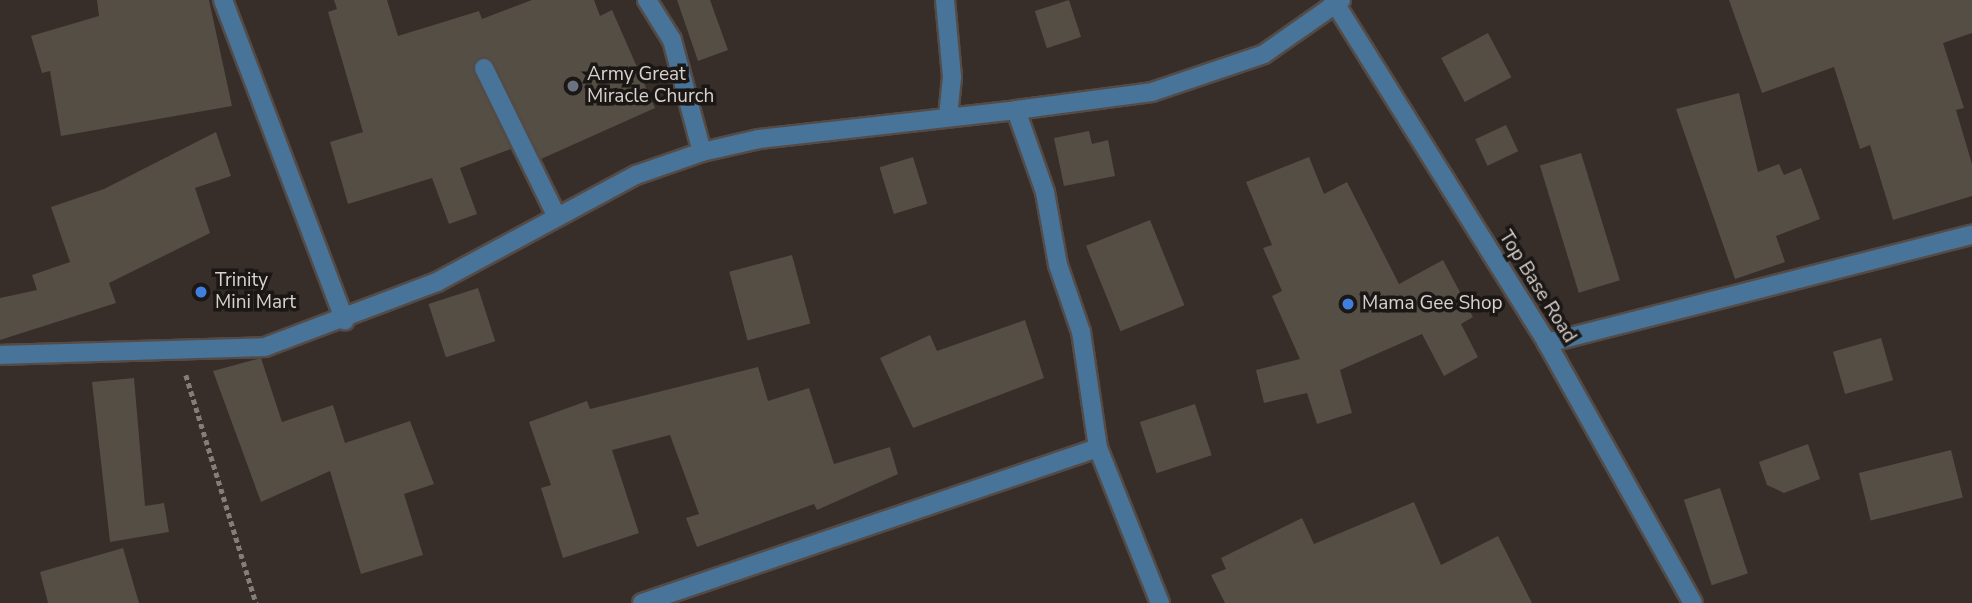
<!DOCTYPE html>
<style>
body{margin:0}
#map{position:relative;width:1972px;height:603px;overflow:hidden;background:#372d29;font-family:"Nunito Sans",sans-serif}
div>[style]{position:absolute}
[style*='--x']{left:calc(var(--x)*1px);top:calc(var(--y)*1px);width:calc(var(--w)*1px);rotate:calc(var(--a)*1deg)}
.building>*{inset:0;background:#554e45;transform-origin:0 0}
.path>*{height:4.5px;margin-top:-2.25px;transform-origin:0;background:repeating-linear-gradient(90deg,#857d79 0 5px,transparent 0 8.5px)}
.roads{filter:drop-shadow(2px 0 #544b47) drop-shadow(-2px 0 #544b47) drop-shadow(0 2px #544b47) drop-shadow(0 -2px #544b47)}
.minor>*{height:18px;margin:-9px;padding:0 9px;transform-origin:9px;border-radius:9px;background:#487499}
.dots>*{width:19px;height:19px;translate:-50% -50%;box-sizing:border-box;border:4px solid #1b1715;border-radius:50%}
span{translate:-50% -50%;white-space:nowrap;text-align:center;line-height:1.15;-webkit-text-stroke:7px #1b1715;paint-order:stroke}
.poi-label{font-size:19px;color:#d8d2cf}
.left{translate:0 -50%;text-align:left}
.street-label{font-size:19px;color:#d8d2cf}
</style>
<div id="map">
<div class="building">
<i style="clip-path:polygon(97px 0,209px 0,232px 106px,61px 136px,50px 71px,42px 73px,31px 36px,99px 16px)"></i>
<i style="clip-path:polygon(334px 0,387px 0,398px 36px,479px 11px,482px 19px,532px 0,594px 0,600px 16px,612px 10px,655px 108px,541px 159px,494px 63px,480px 58px,474px 73px,511px 149px,460px 168px,477px 214px,449px 224px,432px 178px,348px 204px,330px 142px,363px 132px,328px 12px,337px 9px)"></i>
<i style="clip-path:polygon(677px 0,710px 0,728px 50px,698px 61px)"></i>
<i style="left:1069px;top:0;width:39px;height:36px;rotate:72deg"></i>
<i style="clip-path:polygon(1729px 0,1972px 0,1972px 33px,1943px 43px,1964px 108px,1956px 110px,1972px 164px,1972px 196px,1893px 220px,1870px 145px,1860px 149px,1834px 67px,1762px 93px)"></i>
<i style="left:1488px;top:33px;width:50px;height:53px;rotate:62deg"></i>
<i style="clip-path:polygon(1739px 93px,1758px 172px,1779px 164px,1784px 175px,1801px 168px,1820px 219px,1776px 236px,1785px 262px,1735px 279px,1676px 109px)"></i>
<i style="left:1506px;top:125px;width:29px;height:34px;rotate:65deg"></i>
<i style="clip-path:polygon(1089px 131px,1092px 144px,1108px 140px,1115px 176px,1064px 186px,1054px 138px)"></i>
<i style="clip-path:polygon(216px 132px,231px 176px,195px 188px,210px 233px,109px 283px,116px 303px,0 340px,0 298px,37px 290px,32px 275px,70px 262px,51px 207px,104px 189px)"></i>
<i style="left:1581px;top:153px;width:133px;height:43px;rotate:73deg"></i>
<i style="left:913px;top:157px;width:49px;height:35px;rotate:73deg"></i>
<i style="clip-path:polygon(1309px 157px,1324px 194px,1347px 182px,1399px 284px,1443px 260px,1473px 317px,1461px 324px,1478px 357px,1444px 376px,1422px 334px,1340px 370px,1352px 413px,1317px 424px,1307px 393px,1264px 403px,1256px 370px,1300px 359px,1272px 296px,1282px 291px,1263px 248px,1272px 245px,1246px 182px)"></i>
<i style="left:1150px;top:220px;width:92px;height:69px;rotate:68deg"></i>
<i style="left:792px;top:255px;width:71px;height:65px;rotate:75deg"></i>
<i style="left:478px;top:288px;width:56px;height:52px;rotate:72deg"></i>
<i style="clip-path:polygon(1025px 320px,1044px 378px,913px 428px,880px 358px,930px 335px,937px 351px)"></i>
<i style="left:1881px;top:338px;width:44px;height:50px;rotate:74deg"></i>
<i style="clip-path:polygon(261px 358px,282px 422px,333px 405px,345px 443px,410px 421px,434px 484px,404px 494px,423px 555px,361px 574px,330px 471px,261px 502px,213px 371px)"></i>
<i style="clip-path:polygon(758px 367px,768px 401px,809px 388px,834px 464px,890px 447px,898px 474px,817px 510px,814px 504px,697px 547px,686px 518px,699px 514px,670px 435px,612px 450px,639px 533px,563px 558px,541px 488px,551px 485px,529px 422px,587px 401px,590px 409px)"></i>
<i style="clip-path:polygon(134px 378px,145px 506px,164px 503px,169px 532px,110px 542px,92px 382px)"></i>
<i style="left:1195px;top:404px;width:54px;height:58px;rotate:72deg"></i>
<i style="clip-path:polygon(1808px 444px,1820px 479px,1784px 493px,1767px 485px,1759px 462px)"></i>
<i style="left:1951px;top:450px;width:49px;height:95px;rotate:76deg"></i>
<i style="left:1720px;top:488px;width:90px;height:38px;rotate:72deg"></i>
<i style="clip-path:polygon(1414px 502px,1441px 565px,1498px 536px,1532px 603px,1225px 603px,1211px 575px,1226px 569px,1221px 558px,1302px 518px,1314px 544px)"></i>
<i style="clip-path:polygon(123px 548px,139px 603px,48px 603px,40px 572px)"></i>
</div>
<div class="path">
<i style="--x:186;--y:375;--w:239;--a:72.9"></i>
</div>
<div class="roads">
<div class="minor">
<i style="--x:223;--y:0;--w:343;--a:69.2"></i>
<i style="--x:647;--y:0;--w:47;--a:58"></i>
<i style="--x:672;--y:40;--w:116;--a:75"></i>
<i style="--x:945;--y:0;--w:77;--a:84.8"></i>
<i style="--x:952;--y:77;--w:40;--a:95.7"></i>
<i style="--x:1333;--y:0;--w:404;--a:58"></i>
<i style="--x:1547;--y:343;--w:298;--a:60.7"></i>
<i style="--x:484;--y:68;--w:164;--a:63.9"></i>
<i style="--x:1547;--y:343;--w:439;--a:-14.3"></i>
<i style="--x:0;--y:355;--w:265;--a:-1.7"></i>
<i style="--x:265;--y:347;--w:184;--a:-20.7"></i>
<i style="--x:437;--y:282;--w:226;--a:-28.3"></i>
<i style="--x:636;--y:175;--w:70;--a:-19.2"></i>
<i style="--x:702;--y:152;--w:58;--a:-12.8"></i>
<i style="--x:759;--y:139;--w:259;--a:-6.4"></i>
<i style="--x:642;--y:603;--w:482;--a:-18.8"></i>
<i style="--x:1160;--y:603;--w:167;--a:-111.8"></i>
<i style="--x:1098;--y:448;--w:117;--a:-98.3"></i>
<i style="--x:1081;--y:332;--w:71;--a:-108.9"></i>
<i style="--x:1058;--y:265;--w:74;--a:-100.1"></i>
<i style="--x:1045;--y:192;--w:87;--a:-109.5"></i>
<i style="--x:1016;--y:110;--w:137;--a:-7.5"></i>
<i style="--x:1152;--y:92;--w:118;--a:-18.7"></i>
<i style="--x:1264;--y:54;--w:94;--a:-35"></i>
</div>
</div>
<div class="dots">
<i style="left:573px;top:86px;background:#6b7280"></i>
<i style="left:201px;top:292px;background:#3f7fe0"></i>
<i style="left:1348px;top:304px;background:#3f7fe0"></i>
</div>
<div class="poi-label">
<span class="left" style="left:587px;top:86px">Army Great<br>Miracle Church</span>
<span class="left" style="left:215px;top:292px">Trinity<br>Mini Mart</span>
<span class="left" style="left:1362px;top:304px">Mama Gee Shop</span>
</div>
<div class="street-label">
<span style="left:1537px;top:287px;rotate:58deg">Top Base Road</span>
</div>
</div>
